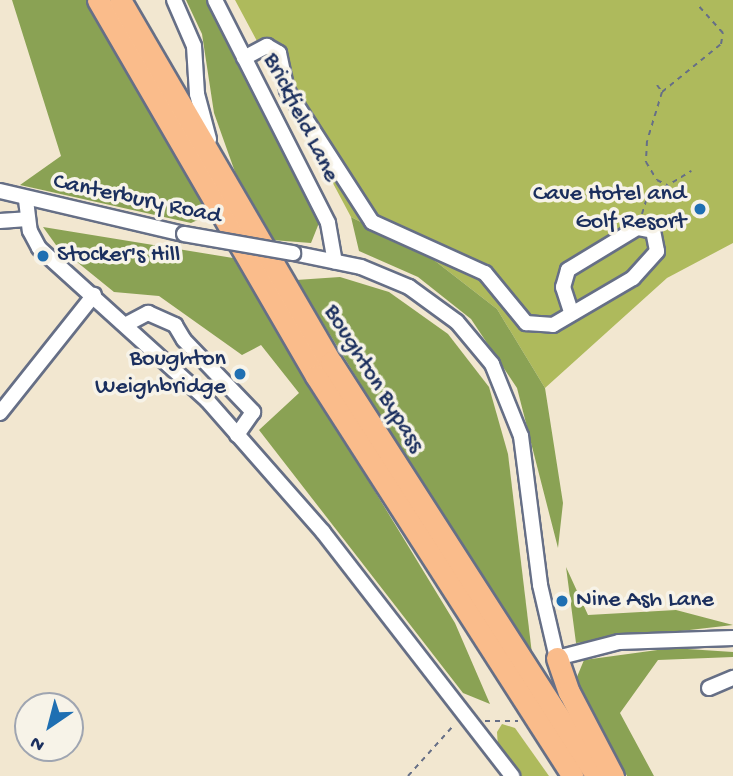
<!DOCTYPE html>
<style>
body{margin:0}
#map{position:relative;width:733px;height:776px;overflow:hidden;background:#f2e7d0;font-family:"Gochi Hand",sans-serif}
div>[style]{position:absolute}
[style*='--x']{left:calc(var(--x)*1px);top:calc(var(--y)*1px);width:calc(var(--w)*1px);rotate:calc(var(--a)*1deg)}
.green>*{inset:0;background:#aeba5c}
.forest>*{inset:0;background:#8aa254}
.path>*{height:2px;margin-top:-1px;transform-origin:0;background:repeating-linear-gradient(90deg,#666f86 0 5px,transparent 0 10px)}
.roads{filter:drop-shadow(2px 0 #666f86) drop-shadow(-2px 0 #666f86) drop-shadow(0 2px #666f86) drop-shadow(0 -2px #666f86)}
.minor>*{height:14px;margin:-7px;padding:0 7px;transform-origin:7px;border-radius:7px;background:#fff}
.highway>*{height:21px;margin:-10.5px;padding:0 10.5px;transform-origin:10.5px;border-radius:10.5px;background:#fabc8b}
.bridges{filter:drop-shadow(2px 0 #666f86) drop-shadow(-2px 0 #666f86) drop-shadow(0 2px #666f86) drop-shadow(0 -2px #666f86)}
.minor-bridge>*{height:14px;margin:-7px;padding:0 7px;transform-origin:7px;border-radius:7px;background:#fff}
.dots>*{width:19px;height:19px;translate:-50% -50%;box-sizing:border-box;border:4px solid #f7f3e8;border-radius:50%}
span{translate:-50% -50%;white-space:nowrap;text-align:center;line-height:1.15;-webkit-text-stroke:7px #f7f3e8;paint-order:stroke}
.street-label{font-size:24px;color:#1b2f5e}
.poi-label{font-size:24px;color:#1b2f5e}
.right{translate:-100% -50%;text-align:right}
.left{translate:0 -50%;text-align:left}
.north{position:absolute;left:14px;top:692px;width:70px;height:70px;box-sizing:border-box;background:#f7f3e8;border:2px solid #9fa5b1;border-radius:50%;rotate:215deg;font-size:19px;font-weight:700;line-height:28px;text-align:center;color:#1b2f5e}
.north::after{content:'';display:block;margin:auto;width:24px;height:32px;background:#1f6fb2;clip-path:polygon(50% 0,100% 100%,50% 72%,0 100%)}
</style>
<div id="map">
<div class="green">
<i style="clip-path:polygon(235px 0,733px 0,733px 243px,667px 278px,545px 388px,497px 309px,430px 257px,351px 217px)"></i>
<i style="clip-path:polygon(502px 724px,515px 728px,549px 776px,520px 776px,498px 747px,497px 732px)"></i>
</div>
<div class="forest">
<i style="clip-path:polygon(12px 0,90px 0,209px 215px,191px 223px,20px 185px,61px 156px)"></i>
<i style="clip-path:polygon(186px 0,208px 0,319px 223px,311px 243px,272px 240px,235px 172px,214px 113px,202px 34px)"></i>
<i style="clip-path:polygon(351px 217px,430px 257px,497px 309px,545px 388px,563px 503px,558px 548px,517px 388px,471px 319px,418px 277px,359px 251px)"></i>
<i style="clip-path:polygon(43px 227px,233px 258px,455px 623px,490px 704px,463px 693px,259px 430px,299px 393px,261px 345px,242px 355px,159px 296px,114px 292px,56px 245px)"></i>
<i style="clip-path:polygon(340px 277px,389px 292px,448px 334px,489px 387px,508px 454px,533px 662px,296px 280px)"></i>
<i style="clip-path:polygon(566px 567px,588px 615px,676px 610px,733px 625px,576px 643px)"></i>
<i style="clip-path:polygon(672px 648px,733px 652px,733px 657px,658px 660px,620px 713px,654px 776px,627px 776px,574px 684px,584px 660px)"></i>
</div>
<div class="path">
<i style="--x:657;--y:85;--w:9;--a:54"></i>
<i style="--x:662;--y:92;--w:51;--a:107"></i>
<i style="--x:647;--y:141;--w:21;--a:93"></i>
<i style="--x:646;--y:162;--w:21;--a:59"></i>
<i style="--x:657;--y:180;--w:11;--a:27"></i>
<i style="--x:662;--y:92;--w:76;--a:-39.1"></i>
<i style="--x:721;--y:44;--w:11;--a:-80"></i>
<i style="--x:723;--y:33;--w:39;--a:-132"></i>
<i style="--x:642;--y:214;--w:17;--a:-73"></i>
<i style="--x:647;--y:198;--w:52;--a:-31.5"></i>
<i style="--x:485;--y:721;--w:33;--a:0"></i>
<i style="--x:408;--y:776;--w:69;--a:-48"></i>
</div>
<div class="roads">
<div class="minor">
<i style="--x:174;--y:0;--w:50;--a:66.5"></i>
<i style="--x:194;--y:46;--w:48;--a:86.4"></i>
<i style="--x:197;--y:94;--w:47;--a:75.1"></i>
<i style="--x:215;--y:0;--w:250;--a:63.1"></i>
<i style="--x:328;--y:223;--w:39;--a:80"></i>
<i style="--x:244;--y:58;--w:26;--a:-28"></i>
<i style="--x:267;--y:46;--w:14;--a:30"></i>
<i style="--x:279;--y:53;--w:38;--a:78"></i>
<i style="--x:287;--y:90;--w:157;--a:57.2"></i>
<i style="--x:372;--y:222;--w:124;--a:24.3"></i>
<i style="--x:485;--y:273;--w:65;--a:50.6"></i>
<i style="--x:526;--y:323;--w:27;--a:4"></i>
<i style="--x:553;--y:325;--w:93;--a:-30.4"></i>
<i style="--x:633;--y:278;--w:36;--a:-48"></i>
<i style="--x:657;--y:251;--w:20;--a:-101"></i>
<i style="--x:653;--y:231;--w:16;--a:-169"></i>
<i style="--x:637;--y:228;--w:81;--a:148.7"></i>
<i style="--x:568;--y:270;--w:18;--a:106"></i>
<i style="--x:563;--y:287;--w:26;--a:72"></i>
<i style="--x:0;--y:191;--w:189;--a:13.2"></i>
<i style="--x:26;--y:200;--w:31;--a:83"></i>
<i style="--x:30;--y:231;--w:19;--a:62"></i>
<i style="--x:39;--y:248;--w:227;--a:42.1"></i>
<i style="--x:207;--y:400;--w:176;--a:48.7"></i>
<i style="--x:323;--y:532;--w:309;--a:52.2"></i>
<i style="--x:0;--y:221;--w:27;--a:-4"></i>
<i style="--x:293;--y:253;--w:69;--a:11.6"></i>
<i style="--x:361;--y:267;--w:52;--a:22.6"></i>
<i style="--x:409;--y:287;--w:59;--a:36.1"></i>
<i style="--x:457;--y:322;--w:55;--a:50.2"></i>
<i style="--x:492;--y:364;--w:78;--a:68.1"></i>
<i style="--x:521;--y:436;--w:150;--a:82.7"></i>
<i style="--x:540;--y:585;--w:75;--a:76.9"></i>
<i style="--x:557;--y:658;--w:64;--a:-14.5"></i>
<i style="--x:619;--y:642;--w:114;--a:-2"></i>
<i style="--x:127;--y:324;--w:24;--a:-28"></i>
<i style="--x:148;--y:313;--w:30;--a:24"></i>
<i style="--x:175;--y:325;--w:17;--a:59"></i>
<i style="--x:184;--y:340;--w:100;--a:46.2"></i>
<i style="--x:253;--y:412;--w:28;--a:125"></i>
<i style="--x:0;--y:413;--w:151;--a:-51.5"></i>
<i style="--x:709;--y:688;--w:26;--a:-23"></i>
</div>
<div class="highway">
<i style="--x:98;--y:0;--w:435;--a:59.9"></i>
<i style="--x:316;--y:376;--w:475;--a:57.3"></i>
<i style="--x:120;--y:0;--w:419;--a:59.8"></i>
<i style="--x:331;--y:362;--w:492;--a:57.3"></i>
<i style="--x:557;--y:658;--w:36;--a:71"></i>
<i style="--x:569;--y:692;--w:95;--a:62.4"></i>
</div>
</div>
<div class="bridges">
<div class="minor-bridge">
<i style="--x:184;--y:234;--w:111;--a:9.9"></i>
</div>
</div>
<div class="dots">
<i style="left:700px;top:209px;background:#1f6fb2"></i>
<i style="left:43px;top:256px;background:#1f6fb2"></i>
<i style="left:240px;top:374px;background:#1f6fb2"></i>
<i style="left:562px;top:601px;background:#1f6fb2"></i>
</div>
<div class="street-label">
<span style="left:300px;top:118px;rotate:63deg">Brickfield Lane</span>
<span style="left:137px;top:200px;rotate:12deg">Canterbury Road</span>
<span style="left:373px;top:379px;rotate:58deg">Boughton Bypass</span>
</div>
<div class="poi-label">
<span class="right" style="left:686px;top:209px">Cave Hotel and<br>Golf Resort</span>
<span class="left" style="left:57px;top:256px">Stocker's Hill</span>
<span class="right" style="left:226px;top:374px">Boughton<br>Weighbridge</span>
<span class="left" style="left:576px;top:601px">Nine Ash Lane</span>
</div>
<div class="north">N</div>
</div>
